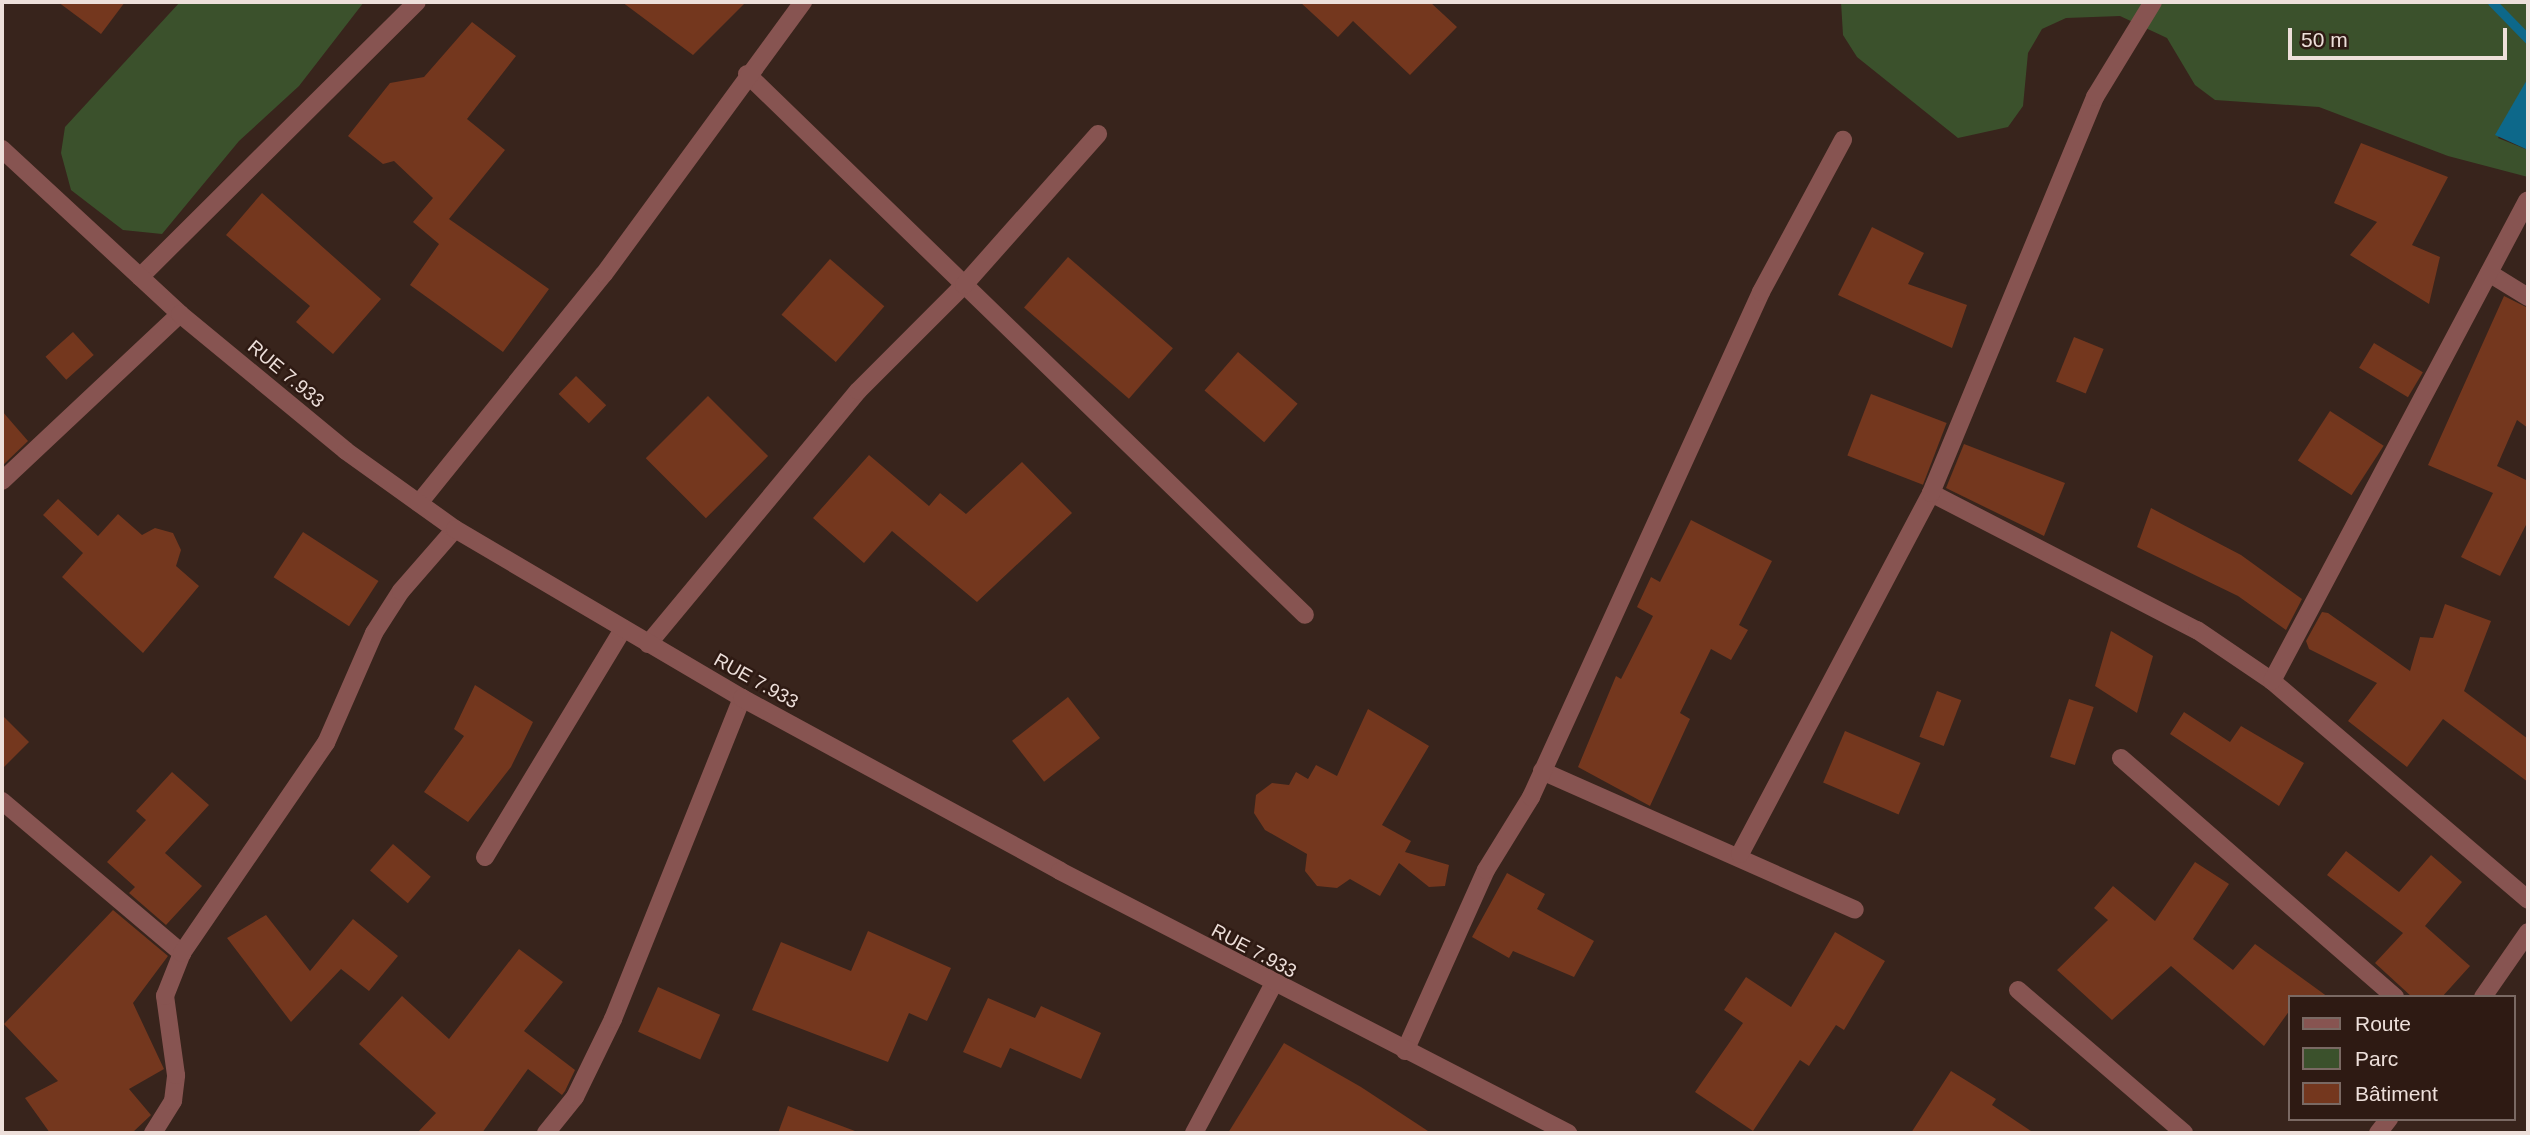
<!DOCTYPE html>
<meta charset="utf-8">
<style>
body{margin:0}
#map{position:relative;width:2530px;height:1135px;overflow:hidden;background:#38241c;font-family:Arial,sans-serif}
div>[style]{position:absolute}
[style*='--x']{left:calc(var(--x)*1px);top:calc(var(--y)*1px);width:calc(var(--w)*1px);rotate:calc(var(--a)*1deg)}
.green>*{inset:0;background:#3b512c}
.water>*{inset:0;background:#0d688a}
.stream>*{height:9px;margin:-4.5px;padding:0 4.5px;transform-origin:4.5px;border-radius:4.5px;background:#0d688a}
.building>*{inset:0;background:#74371e;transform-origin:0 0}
.minor>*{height:18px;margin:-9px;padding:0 9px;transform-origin:9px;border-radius:9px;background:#875451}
.tertiary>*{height:18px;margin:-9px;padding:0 9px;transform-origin:9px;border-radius:9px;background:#875451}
span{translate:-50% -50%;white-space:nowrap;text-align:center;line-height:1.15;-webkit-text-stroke:5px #2e1a13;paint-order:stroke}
.street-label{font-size:19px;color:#eddfda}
.frame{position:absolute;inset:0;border:4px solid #eddfda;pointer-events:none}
.legend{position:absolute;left:2288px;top:995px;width:228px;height:126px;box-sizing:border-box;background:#2e1a13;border:2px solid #7a6963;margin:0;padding:9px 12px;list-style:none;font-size:21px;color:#eddfda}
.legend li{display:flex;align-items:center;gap:14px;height:35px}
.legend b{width:35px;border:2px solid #7a6963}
.scale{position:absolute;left:2288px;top:28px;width:219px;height:32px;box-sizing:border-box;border:4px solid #eddfda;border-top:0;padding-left:9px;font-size:21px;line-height:24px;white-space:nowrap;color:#eddfda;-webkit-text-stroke:5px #2e1a13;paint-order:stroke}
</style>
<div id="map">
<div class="green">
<i style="clip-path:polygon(180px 2px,364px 2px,299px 86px,239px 141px,162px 234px,123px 230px,71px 190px,61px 153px,65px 127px)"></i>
<i style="clip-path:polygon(1841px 2px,2528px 2px,2528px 78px,2498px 138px,2528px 150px,2528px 177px,2448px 156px,2319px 107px,2215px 100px,2195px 85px,2167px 38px,2120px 16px,2066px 18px,2042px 29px,2028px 53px,2023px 106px,2008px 127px,1958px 138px,1857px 57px,1843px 35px)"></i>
</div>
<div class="water">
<i style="clip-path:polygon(2528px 78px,2528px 150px,2495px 135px)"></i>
</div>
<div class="stream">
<i style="--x:2492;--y:2;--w:52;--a:45.8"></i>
</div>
<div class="building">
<i style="clip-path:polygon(58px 2px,125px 2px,101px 34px)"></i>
<i style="clip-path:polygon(622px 2px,746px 2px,693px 55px)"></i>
<i style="clip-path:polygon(1300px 2px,1430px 2px,1457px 27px,1410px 75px,1353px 21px,1338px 37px)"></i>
<i style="clip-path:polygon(472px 22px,516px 56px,467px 119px,505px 150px,449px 219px,549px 289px,503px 352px,410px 285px,439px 244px,413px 222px,433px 198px,394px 161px,383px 164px,348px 136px,390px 83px,424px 77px)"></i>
<i style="clip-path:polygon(2361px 143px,2448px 177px,2412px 245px,2440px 257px,2429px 304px,2350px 255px,2377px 222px,2334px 203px)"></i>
<i style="clip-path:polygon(262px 193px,381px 299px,333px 354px,296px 322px,310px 306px,226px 235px)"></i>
<i style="clip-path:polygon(1872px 227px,1924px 253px,1908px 284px,1967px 305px,1952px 348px,1838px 295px)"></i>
<i style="left:1068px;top:257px;width:139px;height:67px;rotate:41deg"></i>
<i style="left:830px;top:259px;width:72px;height:74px;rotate:41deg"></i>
<i style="clip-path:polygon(2504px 296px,2528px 308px,2528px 428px,2517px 420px,2497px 466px,2528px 481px,2528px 521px,2500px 576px,2461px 557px,2493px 493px,2428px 465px)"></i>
<i style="left:73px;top:332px;width:31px;height:37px;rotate:48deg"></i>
<i style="left:2074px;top:337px;width:32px;height:48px;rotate:22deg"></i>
<i style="left:2374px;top:343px;width:57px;height:29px;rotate:31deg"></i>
<i style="left:1238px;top:352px;width:79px;height:51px;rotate:41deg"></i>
<i style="left:576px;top:376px;width:42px;height:25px;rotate:44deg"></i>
<i style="left:1871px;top:394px;width:81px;height:66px;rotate:21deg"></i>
<i style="left:708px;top:396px;width:85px;height:88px;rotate:45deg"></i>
<i style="clip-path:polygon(2px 411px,28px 441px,2px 466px)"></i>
<i style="left:2330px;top:411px;width:64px;height:59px;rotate:33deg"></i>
<i style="clip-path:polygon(1964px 444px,2065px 483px,2044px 536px,1946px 488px)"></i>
<i style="clip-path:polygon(869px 455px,929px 506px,940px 493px,966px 514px,1022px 462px,1072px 513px,977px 602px,892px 531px,864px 563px,813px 518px)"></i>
<i style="clip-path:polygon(58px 499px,98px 536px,118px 514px,142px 535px,155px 528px,173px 533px,181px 550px,176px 566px,199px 586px,143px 653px,62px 577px,83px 553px,43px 515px)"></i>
<i style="clip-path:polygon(2151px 508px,2241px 555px,2302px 599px,2286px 630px,2238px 596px,2137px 547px)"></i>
<i style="clip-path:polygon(1691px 520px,1772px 561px,1739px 625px,1748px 630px,1731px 660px,1711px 649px,1680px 713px,1690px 719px,1650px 806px,1578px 767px,1616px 676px,1621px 679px,1653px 616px,1637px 607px,1651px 577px,1660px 582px)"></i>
<i style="left:303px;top:532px;width:90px;height:54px;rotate:33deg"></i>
<i style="clip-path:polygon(2445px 604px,2491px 621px,2464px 691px,2528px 739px,2528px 782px,2443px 719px,2407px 767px,2348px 721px,2377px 683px,2309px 649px,2306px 641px,2322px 612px,2328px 613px,2410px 671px,2420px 637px,2433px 638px)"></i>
<i style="clip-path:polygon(2111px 631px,2153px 656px,2137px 713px,2095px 686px)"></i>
<i style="clip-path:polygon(475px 685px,533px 722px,511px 767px,468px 822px,424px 792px,464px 736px,454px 729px)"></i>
<i style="left:1937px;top:691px;width:26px;height:49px;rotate:21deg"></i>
<i style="left:1068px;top:697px;width:52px;height:71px;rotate:52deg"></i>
<i style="left:2069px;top:699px;width:26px;height:61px;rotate:18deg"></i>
<i style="clip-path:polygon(1368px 709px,1429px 746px,1382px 825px,1411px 841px,1405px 852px,1449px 865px,1445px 886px,1429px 887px,1399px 863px,1380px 896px,1350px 879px,1337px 888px,1317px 886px,1305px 871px,1307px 854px,1265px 830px,1254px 813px,1256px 795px,1272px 783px,1289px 785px,1296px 772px,1308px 779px,1316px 765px,1337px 776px)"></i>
<i style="clip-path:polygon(2184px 712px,2230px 742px,2241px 726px,2304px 763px,2279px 806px,2170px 734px)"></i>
<i style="clip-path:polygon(2px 715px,29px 742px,2px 769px)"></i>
<i style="left:1845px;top:731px;width:82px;height:56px;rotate:23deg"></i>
<i style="clip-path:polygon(172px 772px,209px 805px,165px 853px,202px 886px,166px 925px,129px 893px,135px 887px,107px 862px,146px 820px,136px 811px)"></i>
<i style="left:393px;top:844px;width:50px;height:35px;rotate:41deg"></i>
<i style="clip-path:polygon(2346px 851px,2399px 892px,2431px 855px,2462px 882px,2425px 926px,2470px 966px,2442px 997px,2412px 997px,2375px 963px,2403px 933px,2327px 875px)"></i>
<i style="clip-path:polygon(2195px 862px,2229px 884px,2193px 939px,2233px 970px,2255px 944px,2328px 997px,2290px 997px,2290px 1010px,2264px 1046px,2171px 966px,2112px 1020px,2057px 970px,2108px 920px,2094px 908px,2113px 886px,2155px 921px)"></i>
<i style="clip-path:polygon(1507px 873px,1545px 894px,1537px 909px,1594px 941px,1574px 977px,1513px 951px,1509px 958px,1472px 937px)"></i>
<i style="clip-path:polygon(113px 910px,168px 956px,133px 1003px,164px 1069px,129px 1089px,151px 1115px,132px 1133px,50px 1133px,25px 1098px,58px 1081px,4px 1024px)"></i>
<i style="clip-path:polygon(266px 915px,310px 971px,353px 919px,398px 956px,369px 991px,341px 969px,291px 1022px,227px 938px)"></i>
<i style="clip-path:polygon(868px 931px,951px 968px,927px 1021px,909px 1013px,888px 1062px,752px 1010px,781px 942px,851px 971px)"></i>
<i style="clip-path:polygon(1835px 932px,1885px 961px,1844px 1030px,1836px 1025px,1809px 1066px,1800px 1060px,1753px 1131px,1695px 1092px,1743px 1023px,1724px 1010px,1746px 977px,1791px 1007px)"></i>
<i style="clip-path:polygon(519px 949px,563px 982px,524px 1031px,575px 1070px,565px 1091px,562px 1095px,528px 1069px,482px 1133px,417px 1133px,436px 1113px,359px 1044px,402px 996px,449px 1039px)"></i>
<i style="left:658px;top:987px;width:68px;height:49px;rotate:24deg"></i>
<i style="clip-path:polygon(988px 998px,1035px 1018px,1041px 1006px,1101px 1033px,1081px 1079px,1010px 1048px,1001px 1068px,963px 1052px)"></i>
<i style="clip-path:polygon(1284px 1043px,1361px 1087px,1431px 1133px,1228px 1133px)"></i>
<i style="clip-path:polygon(1951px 1071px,1996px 1099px,1992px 1105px,2034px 1133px,1911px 1133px)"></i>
<i style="clip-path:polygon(788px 1106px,855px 1131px,854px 1133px,778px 1133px)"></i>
</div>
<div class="minor">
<i style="--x:747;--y:74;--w:777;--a:44.11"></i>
<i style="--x:2489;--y:273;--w:46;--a:31.6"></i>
<i style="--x:140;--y:277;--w:390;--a:-44.8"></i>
<i style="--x:2;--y:481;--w:244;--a:-43.2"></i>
<i style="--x:1931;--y:493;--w:299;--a:27.3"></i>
<i style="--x:2197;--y:630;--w:91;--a:34.2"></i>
<i style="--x:2272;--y:681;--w:337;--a:40.5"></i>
<i style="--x:419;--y:503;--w:294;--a:-51.1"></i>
<i style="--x:604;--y:274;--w:337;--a:-53.8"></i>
<i style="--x:648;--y:644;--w:329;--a:-50.3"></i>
<i style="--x:858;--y:391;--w:150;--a:-45"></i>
<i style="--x:964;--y:285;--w:202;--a:-48.4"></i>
<i style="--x:2272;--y:681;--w:544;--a:-62.02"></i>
<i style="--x:2121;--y:758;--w:364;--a:41.1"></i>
<i style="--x:1542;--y:771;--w:342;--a:23.9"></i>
<i style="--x:2;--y:801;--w:236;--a:40.2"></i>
<i style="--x:1740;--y:854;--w:408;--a:-62.1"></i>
<i style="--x:1931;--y:493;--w:429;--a:-67.5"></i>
<i style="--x:2095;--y:97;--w:111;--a:-58.6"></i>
<i style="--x:485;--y:857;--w:267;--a:-58.8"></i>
<i style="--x:2018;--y:990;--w:219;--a:40.7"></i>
<i style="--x:2483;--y:997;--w:79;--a:-55.3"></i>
<i style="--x:1405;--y:1051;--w:198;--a:-65.9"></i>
<i style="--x:1486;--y:870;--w:86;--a:-58.3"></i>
<i style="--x:1531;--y:797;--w:555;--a:-65.51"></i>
<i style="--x:1761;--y:292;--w:173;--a:-61.7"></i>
<i style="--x:153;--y:1133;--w:38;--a:-58"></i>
<i style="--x:173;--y:1101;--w:26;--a:-83"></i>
<i style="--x:176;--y:1075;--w:80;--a:-97.9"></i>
<i style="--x:165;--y:996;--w:46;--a:-68.4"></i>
<i style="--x:182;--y:953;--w:255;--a:-55.6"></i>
<i style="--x:326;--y:743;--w:120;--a:-66.4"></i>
<i style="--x:374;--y:633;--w:50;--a:-57.3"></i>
<i style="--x:401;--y:591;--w:82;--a:-48.9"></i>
<i style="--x:546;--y:1133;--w:46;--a:-51.1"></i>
<i style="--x:575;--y:1097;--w:87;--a:-64"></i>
<i style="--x:613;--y:1019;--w:346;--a:-68.1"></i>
<i style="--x:1194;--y:1133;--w:168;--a:-61.9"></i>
<i style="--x:2378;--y:1133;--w:18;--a:-52"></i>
</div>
<div class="tertiary">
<i style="--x:2;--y:149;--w:243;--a:42.8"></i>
<i style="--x:180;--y:314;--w:215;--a:39.5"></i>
<i style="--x:346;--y:451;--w:134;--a:35.6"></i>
<i style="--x:455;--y:529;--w:333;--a:30.5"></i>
<i style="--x:742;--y:698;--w:362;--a:28.5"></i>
<i style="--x:1060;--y:871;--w:572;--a:27.28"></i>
</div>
<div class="street-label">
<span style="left:286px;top:374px;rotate:40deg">RUE 7.933</span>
<span style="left:756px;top:681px;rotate:29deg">RUE 7.933</span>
<span style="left:1254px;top:951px;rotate:28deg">RUE 7.933</span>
</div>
<div class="frame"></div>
<ul class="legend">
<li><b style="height:9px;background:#875451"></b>Route</li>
<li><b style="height:19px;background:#3b512c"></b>Parc</li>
<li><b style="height:19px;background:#74371e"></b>Bâtiment</li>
</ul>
<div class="scale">50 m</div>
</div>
